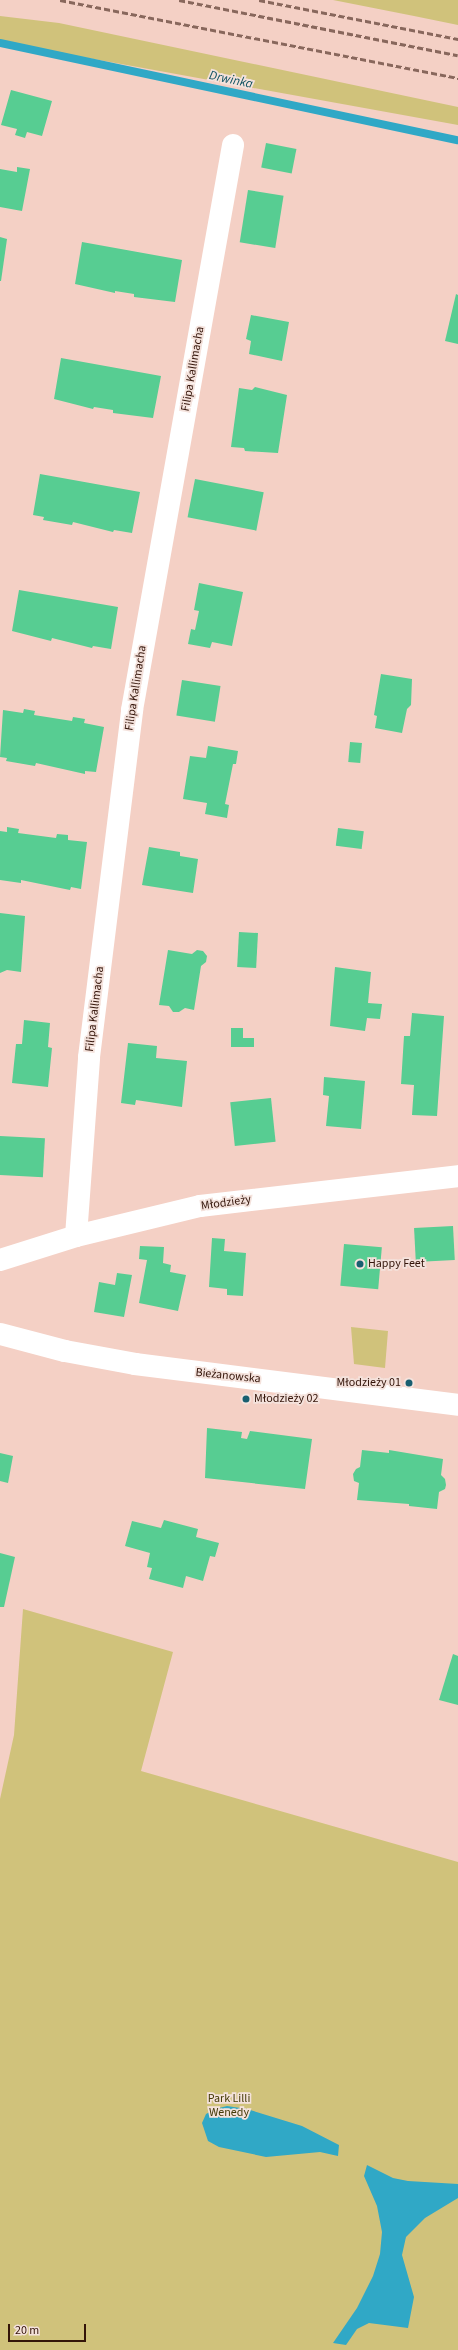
<!DOCTYPE html>
<meta charset="utf-8">
<style>
body{margin:0}
#map{position:relative;width:458px;height:2350px;overflow:hidden;background:#f4d0c5;font-family:"Source Sans 3",sans-serif}
div>[style]{position:absolute}
[style*='--x']{left:calc(var(--x)*1px);top:calc(var(--y)*1px);width:calc(var(--w)*1px);rotate:calc(var(--a)*1deg)}
.green>*{inset:0;background:#d0c27b}
.water>*{inset:0;background:#30a8c6}
.stream>*{height:8px;margin:-4px;padding:0 4px;transform-origin:4px;border-radius:4px;background:#30a8c6}
.building>*{inset:0;background:#57cd92;transform-origin:0 0}
.minor>*{height:22px;margin:-11px;padding:0 11px;transform-origin:11px;border-radius:11px;background:#fff}
.tertiary>*{height:22px;margin:-11px;padding:0 11px;transform-origin:11px;border-radius:11px;background:#fff}
.rail>*{height:3px;margin-top:-1.5px;transform-origin:0;background:repeating-linear-gradient(90deg,#88675c 0 6px,transparent 0 9px)}
.dots>*{width:11px;height:11px;translate:-50% -50%;box-sizing:border-box;border:2px solid #f4e2dc;border-radius:50%}
span{translate:-50% -50%;white-space:nowrap;text-align:center;line-height:1.15;-webkit-text-stroke:3.5px #f4e2dc;paint-order:stroke}
.street-label{font-size:12px;color:#331409}
.poi-label{font-size:12px;color:#331409}
.left{translate:0 -50%;text-align:left}
.right{translate:-100% -50%;text-align:right}
.park-label{font-size:12px;color:#443b08}
.water-label{font-size:13px;color:#115262;font-style:italic}
.scale{position:absolute;left:8px;top:2324px;width:78px;height:18px;box-sizing:border-box;border:2px solid #331409;border-top:0;padding-left:5px;font-size:12px;line-height:14px;white-space:nowrap;color:#331409;-webkit-text-stroke:3px #f4e2dc;paint-order:stroke}
</style>
<div id="map">
<div class="green">
<i style="clip-path:polygon(333px 0,458px 0,458px 25px,414px 16px)"></i>
<i style="clip-path:polygon(0 16px,59px 23px,458px 107px,458px 125px,0 42px)"></i>
<i style="clip-path:polygon(351px 1327px,388px 1331px,385px 1368px,354px 1364px)"></i>
<i style="clip-path:polygon(23px 1609px,173px 1652px,141px 1771px,458px 1862px,458px 2350px,0 2350px,0 1799px,14px 1735px)"></i>
</div>
<div class="water">
<i style="clip-path:polygon(227px 2106px,247px 2109px,302px 2126px,339px 2145px,338px 2156px,320px 2152px,266px 2157px,219px 2147px,208px 2141px,202px 2123px,206px 2114px,215px 2109px)"></i>
<i style="clip-path:polygon(367px 2165px,393px 2178px,408px 2181px,458px 2184px,458px 2198px,425px 2218px,406px 2237px,402px 2255px,414px 2297px,408px 2328px,369px 2323px,357px 2329px,346px 2345px,333px 2343px,357px 2308px,373px 2276px,380px 2254px,382px 2232px,377px 2206px,364px 2176px)"></i>
</div>
<div class="stream">
<i style="--x:0;--y:43;--w:468;--a:12"></i>
</div>
<div class="building">
<i style="clip-path:polygon(11px 90px,52px 101px,42px 136px,27px 132px,25px 138px,15px 135px,17px 129px,1px 125px)"></i>
<i style="left:266px;top:143px;width:31px;height:25px;rotate:11deg"></i>
<i style="clip-path:polygon(17px 167px,30px 169px,22px 211px,0 207px,0 169px,17px 172px)"></i>
<i style="left:248px;top:190px;width:36px;height:53px;rotate:9deg"></i>
<i style="clip-path:polygon(0 237px,7px 239px,1px 281px,0 281px)"></i>
<i style="clip-path:polygon(82px 242px,182px 260px,175px 302px,134px 297px,134px 294px,115px 291px,115px 293px,75px 284px)"></i>
<i style="clip-path:polygon(456px 294px,458px 295px,458px 344px,445px 341px)"></i>
<i style="clip-path:polygon(251px 315px,289px 322px,282px 361px,249px 354px,251px 341px,246px 339px)"></i>
<i style="clip-path:polygon(61px 358px,161px 376px,153px 418px,113px 413px,113px 410px,94px 407px,93px 409px,54px 399px)"></i>
<i style="clip-path:polygon(255px 387px,287px 395px,278px 453px,245px 451px,244px 448px,231px 447px,239px 388px,252px 390px)"></i>
<i style="clip-path:polygon(40px 474px,140px 492px,132px 533px,114px 530px,113px 532px,73px 522px,72px 525px,43px 520px,44px 517px,33px 515px)"></i>
<i style="left:195px;top:479px;width:70px;height:39px;rotate:11deg"></i>
<i style="clip-path:polygon(199px 583px,243px 592px,232px 646px,212px 642px,210px 648px,188px 644px,191px 629px,195px 630px,199px 611px,194px 610px)"></i>
<i style="clip-path:polygon(19px 590px,118px 607px,111px 649px,93px 646px,92px 648px,52px 638px,51px 641px,12px 631px)"></i>
<i style="clip-path:polygon(381px 674px,412px 679px,411px 705px,407px 709px,402px 733px,375px 728px,377px 716px,374px 715px)"></i>
<i style="left:182px;top:680px;width:39px;height:36px;rotate:9deg"></i>
<i style="clip-path:polygon(24px 709px,35px 711px,34px 715px,72px 721px,73px 717px,85px 719px,84px 723px,104px 727px,96px 772px,85px 771px,85px 774px,36px 763px,35px 766px,6px 761px,7px 758px,0 757px,3px 710px,23px 713px)"></i>
<i style="left:350px;top:742px;width:12px;height:20px;rotate:5deg"></i>
<i style="clip-path:polygon(208px 746px,238px 751px,236px 764px,233px 764px,225px 804px,229px 805px,227px 818px,205px 814px,207px 803px,183px 799px,190px 756px,206px 758px)"></i>
<i style="clip-path:polygon(7px 827px,19px 829px,18px 833px,56px 838px,57px 834px,68px 835px,68px 840px,87px 842px,81px 889px,71px 887px,70px 890px,21px 880px,21px 883px,0 880px,0 831px,7px 832px)"></i>
<i style="left:338px;top:828px;width:26px;height:18px;rotate:7deg"></i>
<i style="clip-path:polygon(149px 847px,180px 852px,180px 856px,198px 859px,193px 893px,142px 885px)"></i>
<i style="clip-path:polygon(0 913px,25px 916px,21px 972px,7px 970px,0 973px)"></i>
<i style="left:239px;top:932px;width:19px;height:35px;rotate:3deg"></i>
<i style="clip-path:polygon(168px 950px,192px 954px,197px 950px,203px 951px,207px 956px,206px 962px,201px 966px,194px 1010px,185px 1008px,179px 1012px,173px 1012px,169px 1006px,159px 1005px)"></i>
<i style="clip-path:polygon(335px 967px,371px 972px,368px 1003px,382px 1004px,380px 1019px,367px 1018px,365px 1031px,330px 1026px)"></i>
<i style="clip-path:polygon(412px 1013px,444px 1016px,437px 1116px,412px 1115px,414px 1085px,401px 1084px,404px 1036px,410px 1036px)"></i>
<i style="clip-path:polygon(24px 1020px,50px 1023px,48px 1047px,52px 1048px,48px 1087px,12px 1083px,16px 1044px,22px 1044px)"></i>
<i style="clip-path:polygon(231px 1028px,243px 1028px,243px 1038px,254px 1038px,254px 1047px,231px 1047px)"></i>
<i style="clip-path:polygon(128px 1043px,157px 1046px,156px 1058px,187px 1061px,182px 1107px,136px 1100px,135px 1105px,121px 1103px)"></i>
<i style="clip-path:polygon(324px 1077px,365px 1081px,361px 1129px,326px 1126px,329px 1096px,323px 1095px)"></i>
<i style="left:271px;top:1098px;width:44px;height:41px;rotate:84deg"></i>
<i style="left:0;top:1136px;width:45px;height:39px;rotate:3deg"></i>
<i style="left:453px;top:1226px;width:34px;height:39px;rotate:87deg"></i>
<i style="clip-path:polygon(212px 1238px,225px 1239px,224px 1251px,246px 1253px,243px 1296px,227px 1295px,227px 1289px,209px 1287px)"></i>
<i style="left:344px;top:1244px;width:38px;height:42px;rotate:5deg"></i>
<i style="clip-path:polygon(140px 1246px,164px 1247px,163px 1263px,171px 1265px,170px 1272px,186px 1275px,178px 1311px,139px 1303px,147px 1260px,139px 1259px)"></i>
<i style="clip-path:polygon(117px 1273px,132px 1275px,124px 1317px,94px 1312px,99px 1282px,115px 1285px)"></i>
<i style="clip-path:polygon(207px 1428px,242px 1432px,241px 1438px,247px 1439px,250px 1431px,312px 1439px,305px 1489px,205px 1478px)"></i>
<i style="clip-path:polygon(362px 1450px,389px 1453px,389px 1450px,443px 1459px,441px 1475px,445px 1479px,446px 1485px,445px 1489px,439px 1492px,437px 1509px,409px 1506px,409px 1504px,357px 1500px,359px 1483px,354px 1481px,353px 1474px,356px 1469px,360px 1467px)"></i>
<i style="clip-path:polygon(0 1453px,13px 1456px,8px 1483px,0 1481px)"></i>
<i style="clip-path:polygon(164px 1520px,198px 1529px,196px 1537px,219px 1543px,215px 1557px,210px 1556px,203px 1581px,186px 1576px,183px 1588px,149px 1579px,152px 1568px,147px 1567px,150px 1553px,125px 1546px,132px 1521px,161px 1528px)"></i>
<i style="clip-path:polygon(0 1553px,15px 1557px,4px 1607px,0 1607px)"></i>
<i style="clip-path:polygon(453px 1654px,458px 1656px,458px 1705px,439px 1700px)"></i>
</div>
<div class="minor">
<i style="--x:76;--y:1236;--w:179;--a:-85.8"></i>
<i style="--x:89;--y:1057;--w:350;--a:-82.9"></i>
<i style="--x:132;--y:710;--w:574;--a:-79.86"></i>
<i style="--x:0;--y:1260;--w:80;--a:-17.5"></i>
<i style="--x:76;--y:1236;--w:128;--a:-13.6"></i>
<i style="--x:200;--y:1206;--w:260;--a:-6.6"></i>
</div>
<div class="tertiary">
<i style="--x:0;--y:1334;--w:67;--a:14.7"></i>
<i style="--x:65;--y:1351;--w:71;--a:10.5"></i>
<i style="--x:135;--y:1364;--w:326;--a:7.2"></i>
</div>
<div class="rail">
<i style="--x:60;--y:0;--w:406;--a:11.1"></i>
<i style="--x:179;--y:0;--w:284;--a:11.2"></i>
<i style="--x:259;--y:0;--w:203;--a:11.1"></i>
</div>
<div class="dots">
<i style="left:360px;top:1264px;background:#195f70"></i>
<i style="left:409px;top:1383px;background:#195f70"></i>
<i style="left:246px;top:1399px;background:#195f70"></i>
</div>
<div class="street-label">
<span style="left:193px;top:369px;rotate:-80deg">Filipa Kallimacha</span>
<span style="left:136px;top:688px;rotate:-81deg">Filipa Kallimacha</span>
<span style="left:95px;top:1009px;rotate:-83deg">Filipa Kallimacha</span>
<span style="left:226px;top:1203px;rotate:-8deg">Młodzieży</span>
<span style="left:228px;top:1376px;rotate:6deg">Bieżanowska</span>
</div>
<div class="poi-label">
<span class="left" style="left:368px;top:1264px">Happy Feet</span>
<span class="right" style="left:401px;top:1383px">Młodzieży 01</span>
<span class="left" style="left:254px;top:1399px">Młodzieży 02</span>
</div>
<div class="park-label">
<span style="left:229px;top:2106px">Park Lilli<br>Wenedy</span>
</div>
<div class="water-label">
<span style="left:231px;top:80px;rotate:12deg">Drwinka</span>
</div>
<div class="scale">20 m</div>
</div>
